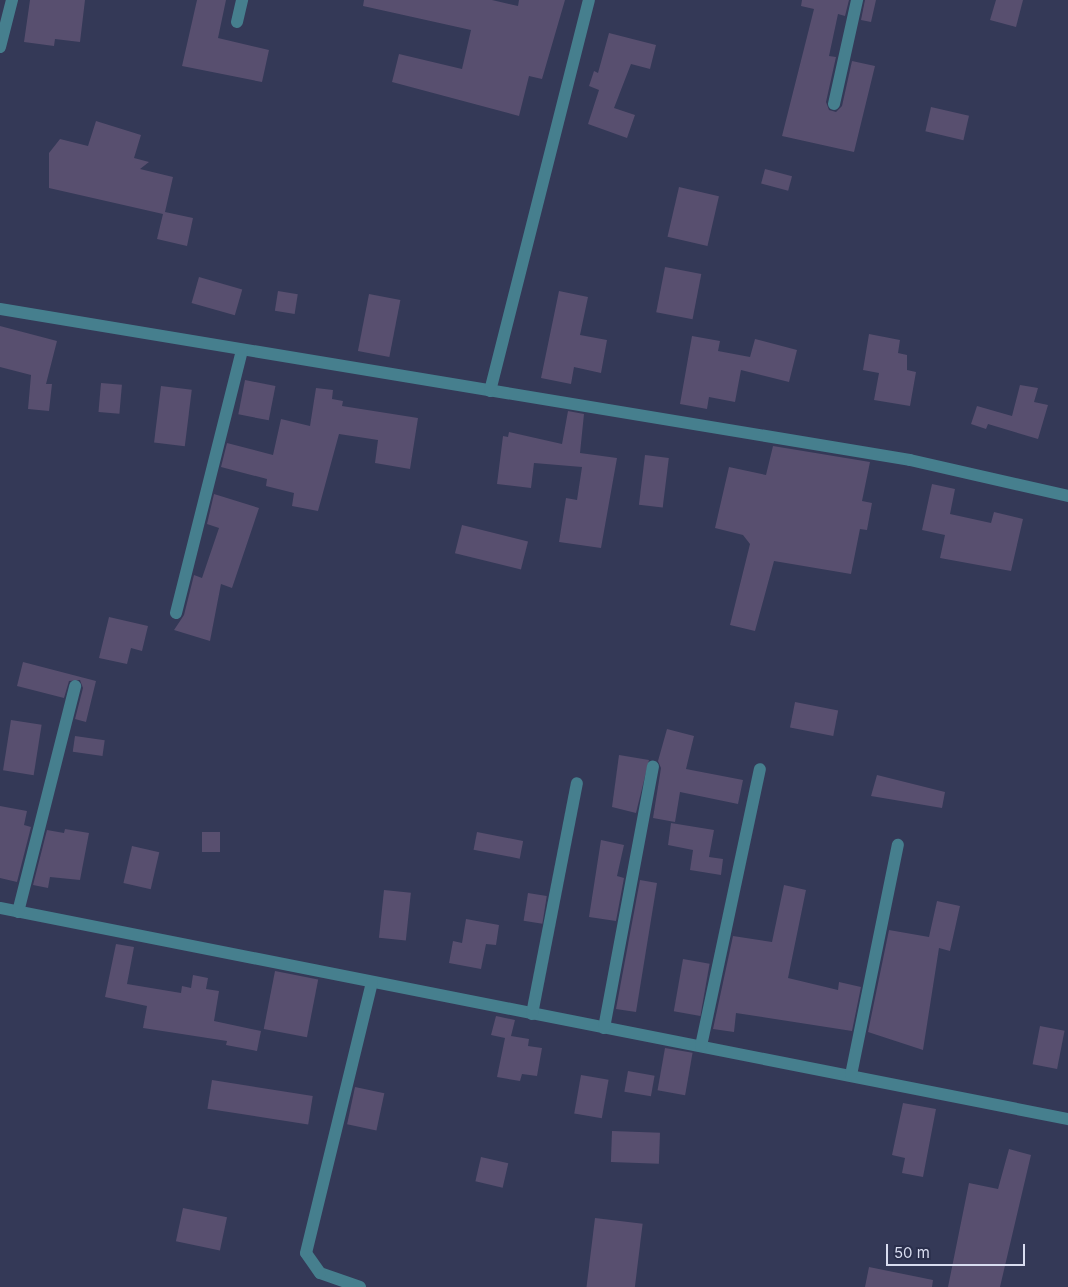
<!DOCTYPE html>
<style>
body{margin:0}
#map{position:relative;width:1068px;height:1287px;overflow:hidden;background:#343957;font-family:Inter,sans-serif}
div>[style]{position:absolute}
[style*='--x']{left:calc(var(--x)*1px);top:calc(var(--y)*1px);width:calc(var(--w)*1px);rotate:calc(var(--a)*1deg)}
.building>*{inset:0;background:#584f6f;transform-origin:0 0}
.minor>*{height:12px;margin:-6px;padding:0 6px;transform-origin:6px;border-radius:6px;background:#467f8e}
span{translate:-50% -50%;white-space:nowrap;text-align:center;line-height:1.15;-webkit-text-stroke:5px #2a2f4c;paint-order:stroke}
.scale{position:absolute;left:886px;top:1244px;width:139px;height:22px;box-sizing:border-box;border:2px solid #d9ddf0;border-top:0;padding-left:6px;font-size:15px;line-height:18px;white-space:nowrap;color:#d9ddf0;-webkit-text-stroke:4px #2a2f4c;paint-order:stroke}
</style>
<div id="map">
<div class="building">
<i style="clip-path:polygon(30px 0,85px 0,80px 42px,55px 39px,54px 46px,24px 42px)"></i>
<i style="clip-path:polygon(197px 0,226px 0,218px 38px,269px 50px,262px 82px,182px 66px)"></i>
<i style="clip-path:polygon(364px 0,492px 0,518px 6px,519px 0,565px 0,542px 79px,529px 76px,519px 116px,392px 82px,399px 54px,462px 69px,471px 30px,363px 6px)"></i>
<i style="clip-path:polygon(802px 0,849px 0,845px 16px,838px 14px,829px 56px,836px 57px,826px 102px,829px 110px,836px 112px,842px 106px,852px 61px,875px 66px,854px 152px,782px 136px,814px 9px,801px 6px)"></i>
<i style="clip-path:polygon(865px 0,876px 0,871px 22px,861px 20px)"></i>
<i style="clip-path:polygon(996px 0,1023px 0,1016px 27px,990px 20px)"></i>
<i style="clip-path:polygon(609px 33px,656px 45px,650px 69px,631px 64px,614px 108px,635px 115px,627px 138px,588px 124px,599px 90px,589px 86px,594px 71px,598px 73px)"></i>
<i style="left:931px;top:107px;width:39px;height:25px;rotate:13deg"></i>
<i style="clip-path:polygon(96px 121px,141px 135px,134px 158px,149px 162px,140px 169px,173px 177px,165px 212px,193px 218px,187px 246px,157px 239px,163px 214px,49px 188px,49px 153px,60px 139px,88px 146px)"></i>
<i style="left:765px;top:169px;width:28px;height:15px;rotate:15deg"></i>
<i style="left:679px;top:187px;width:41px;height:51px;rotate:13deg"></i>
<i style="left:665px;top:267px;width:37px;height:46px;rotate:11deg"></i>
<i style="left:199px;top:277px;width:45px;height:27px;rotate:16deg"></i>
<i style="left:278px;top:291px;width:20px;height:20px;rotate:9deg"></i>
<i style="clip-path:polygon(559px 291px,588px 297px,580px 335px,607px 340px,601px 373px,574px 367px,571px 384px,541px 378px)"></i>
<i style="left:369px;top:294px;width:32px;height:58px;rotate:11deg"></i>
<i style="clip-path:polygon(0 326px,57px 341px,46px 384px,52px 384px,49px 411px,28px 409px,31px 375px,0 367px)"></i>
<i style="clip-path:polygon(869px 334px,900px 340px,898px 353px,907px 355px,907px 370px,916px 372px,910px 406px,874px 400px,879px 373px,863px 370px)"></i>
<i style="clip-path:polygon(692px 336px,720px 341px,718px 351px,750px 357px,755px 339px,797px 350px,789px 382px,741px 370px,735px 402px,709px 397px,707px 409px,680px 404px)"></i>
<i style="left:245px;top:380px;width:31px;height:35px;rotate:11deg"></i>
<i style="left:101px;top:383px;width:21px;height:29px;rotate:5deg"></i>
<i style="clip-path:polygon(1020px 385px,1038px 388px,1034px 402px,1048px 405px,1038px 439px,988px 424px,986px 429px,971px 424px,977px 406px,1012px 416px)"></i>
<i style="left:161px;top:386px;width:31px;height:57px;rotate:7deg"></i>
<i style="clip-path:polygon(316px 388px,333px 390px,332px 399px,343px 401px,342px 406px,418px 418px,410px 469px,375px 463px,378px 440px,339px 434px,318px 511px,292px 506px,294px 493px,266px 486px,267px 479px,221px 467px,227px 443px,273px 455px,281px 419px,310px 426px)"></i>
<i style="clip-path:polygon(568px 411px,584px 414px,580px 453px,617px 458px,601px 548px,559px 542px,566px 498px,577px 500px,582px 467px,534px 463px,531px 488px,497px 484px,503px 436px,508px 437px,509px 432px,562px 444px)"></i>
<i style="clip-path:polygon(773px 446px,870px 462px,862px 501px,872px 503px,867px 530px,860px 529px,851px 574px,774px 561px,755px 631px,730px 625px,750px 544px,743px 535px,715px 528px,729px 467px,766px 475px)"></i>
<i style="left:645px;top:455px;width:24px;height:50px;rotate:7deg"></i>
<i style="clip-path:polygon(932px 484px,955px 489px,950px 514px,991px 523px,994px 512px,1023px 519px,1011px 571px,940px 558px,945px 535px,922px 530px)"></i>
<i style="clip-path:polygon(214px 494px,259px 508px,232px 588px,221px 584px,210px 641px,174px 630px,184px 615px,194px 575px,202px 578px,219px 528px,207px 524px)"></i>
<i style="left:462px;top:525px;width:68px;height:29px;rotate:14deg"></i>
<i style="clip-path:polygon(109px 617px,148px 626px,142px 651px,131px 648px,127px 664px,99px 658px)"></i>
<i style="clip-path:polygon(23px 662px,96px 681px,86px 722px,75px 719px,83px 688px,80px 680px,69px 681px,64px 698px,17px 686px)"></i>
<i style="left:795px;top:702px;width:44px;height:26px;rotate:11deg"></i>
<i style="left:11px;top:720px;width:31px;height:51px;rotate:9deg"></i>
<i style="clip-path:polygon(667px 729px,694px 736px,686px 769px,743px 780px,738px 804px,680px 792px,675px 822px,653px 818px,661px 768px,658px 761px)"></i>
<i style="left:75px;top:736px;width:30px;height:16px;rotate:8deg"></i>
<i style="clip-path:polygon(619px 755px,649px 760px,636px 813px,612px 807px)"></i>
<i style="clip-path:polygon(877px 775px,945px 792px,942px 808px,871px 796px)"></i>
<i style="clip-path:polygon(0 806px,27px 811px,24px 825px,31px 827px,17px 882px,0 878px)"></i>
<i style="clip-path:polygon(671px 823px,714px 830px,709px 857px,723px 859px,721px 875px,690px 870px,693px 850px,668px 845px)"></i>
<i style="clip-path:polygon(65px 829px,89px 833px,80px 880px,50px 877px,48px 888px,33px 885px,47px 830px,64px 833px)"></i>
<i style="left:202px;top:832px;width:18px;height:20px"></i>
<i style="left:477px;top:832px;width:47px;height:18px;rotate:11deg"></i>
<i style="clip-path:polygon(601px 840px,624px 845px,617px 876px,624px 878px,616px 921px,589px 917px)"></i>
<i style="left:132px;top:846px;width:28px;height:38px;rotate:13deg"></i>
<i style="clip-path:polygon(640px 880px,657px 883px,636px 1012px,616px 1009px)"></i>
<i style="clip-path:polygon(784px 885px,806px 890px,788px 978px,838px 990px,839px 982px,861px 987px,852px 1031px,736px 1013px,734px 1032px,713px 1029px,733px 936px,772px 942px)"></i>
<i style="left:384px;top:890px;width:27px;height:48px;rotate:6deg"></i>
<i style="left:528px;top:893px;width:19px;height:28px;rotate:9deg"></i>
<i style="clip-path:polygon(937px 901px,960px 906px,950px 951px,939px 948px,923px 1050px,868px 1032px,889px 930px,929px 937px)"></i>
<i style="clip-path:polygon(466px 919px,499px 925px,496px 945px,486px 944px,481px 969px,449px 963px,453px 941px,462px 943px)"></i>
<i style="clip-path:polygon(116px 944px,134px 947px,127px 984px,181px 993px,182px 986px,191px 988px,193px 975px,208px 978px,206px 989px,219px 991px,214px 1021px,261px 1031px,257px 1051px,226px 1045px,227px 1041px,143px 1028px,147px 1006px,105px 997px)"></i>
<i style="left:683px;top:959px;width:27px;height:53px;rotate:10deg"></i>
<i style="left:275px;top:971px;width:44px;height:59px;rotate:11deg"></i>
<i style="clip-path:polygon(496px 1016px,515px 1020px,511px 1036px,529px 1039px,528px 1046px,542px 1048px,537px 1076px,522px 1074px,520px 1081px,497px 1077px,505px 1038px,491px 1035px)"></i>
<i style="left:1040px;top:1026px;width:25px;height:39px;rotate:11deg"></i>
<i style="left:665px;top:1048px;width:28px;height:43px;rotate:10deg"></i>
<i style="left:628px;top:1071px;width:27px;height:21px;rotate:10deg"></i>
<i style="left:581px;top:1075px;width:28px;height:39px;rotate:10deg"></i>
<i style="left:212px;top:1080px;width:102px;height:29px;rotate:9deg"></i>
<i style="left:355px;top:1087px;width:30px;height:38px;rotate:12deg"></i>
<i style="clip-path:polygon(903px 1103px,936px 1109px,923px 1177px,902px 1173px,905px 1158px,892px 1155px)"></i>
<i style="left:612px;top:1131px;width:48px;height:31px;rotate:2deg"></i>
<i style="clip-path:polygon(1009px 1149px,1031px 1155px,1000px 1287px,948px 1287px,969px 1183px,998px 1189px)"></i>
<i style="left:481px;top:1157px;width:28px;height:25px;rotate:13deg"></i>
<i style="left:183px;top:1208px;width:45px;height:34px;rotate:12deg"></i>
<i style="left:595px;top:1218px;width:48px;height:70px;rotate:7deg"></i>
<i style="clip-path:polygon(869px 1267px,933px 1280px,932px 1287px,865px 1287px)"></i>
</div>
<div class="minor">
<i style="--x:237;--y:22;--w:23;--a:-77"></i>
<i style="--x:0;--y:47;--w:49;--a:-75.7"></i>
<i style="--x:834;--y:104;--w:107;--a:-77.5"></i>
<i style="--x:0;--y:309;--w:922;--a:9.42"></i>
<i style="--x:910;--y:460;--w:162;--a:12.8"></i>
<i style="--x:490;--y:391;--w:403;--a:-75.8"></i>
<i style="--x:176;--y:613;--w:271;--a:-75.9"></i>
<i style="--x:0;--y:908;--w:1089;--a:11.18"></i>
<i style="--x:18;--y:912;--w:233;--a:-75.8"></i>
<i style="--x:532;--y:1014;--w:235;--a:-79"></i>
<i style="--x:604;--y:1028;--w:266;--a:-79.4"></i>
<i style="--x:701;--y:1046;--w:283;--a:-78"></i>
<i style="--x:851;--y:1075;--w:235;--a:-78.5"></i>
<i style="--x:360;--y:1287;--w:42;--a:-160.7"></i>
<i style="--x:320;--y:1273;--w:24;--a:-125"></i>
<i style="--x:306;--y:1253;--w:278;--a:-76.3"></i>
</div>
<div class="scale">50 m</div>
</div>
